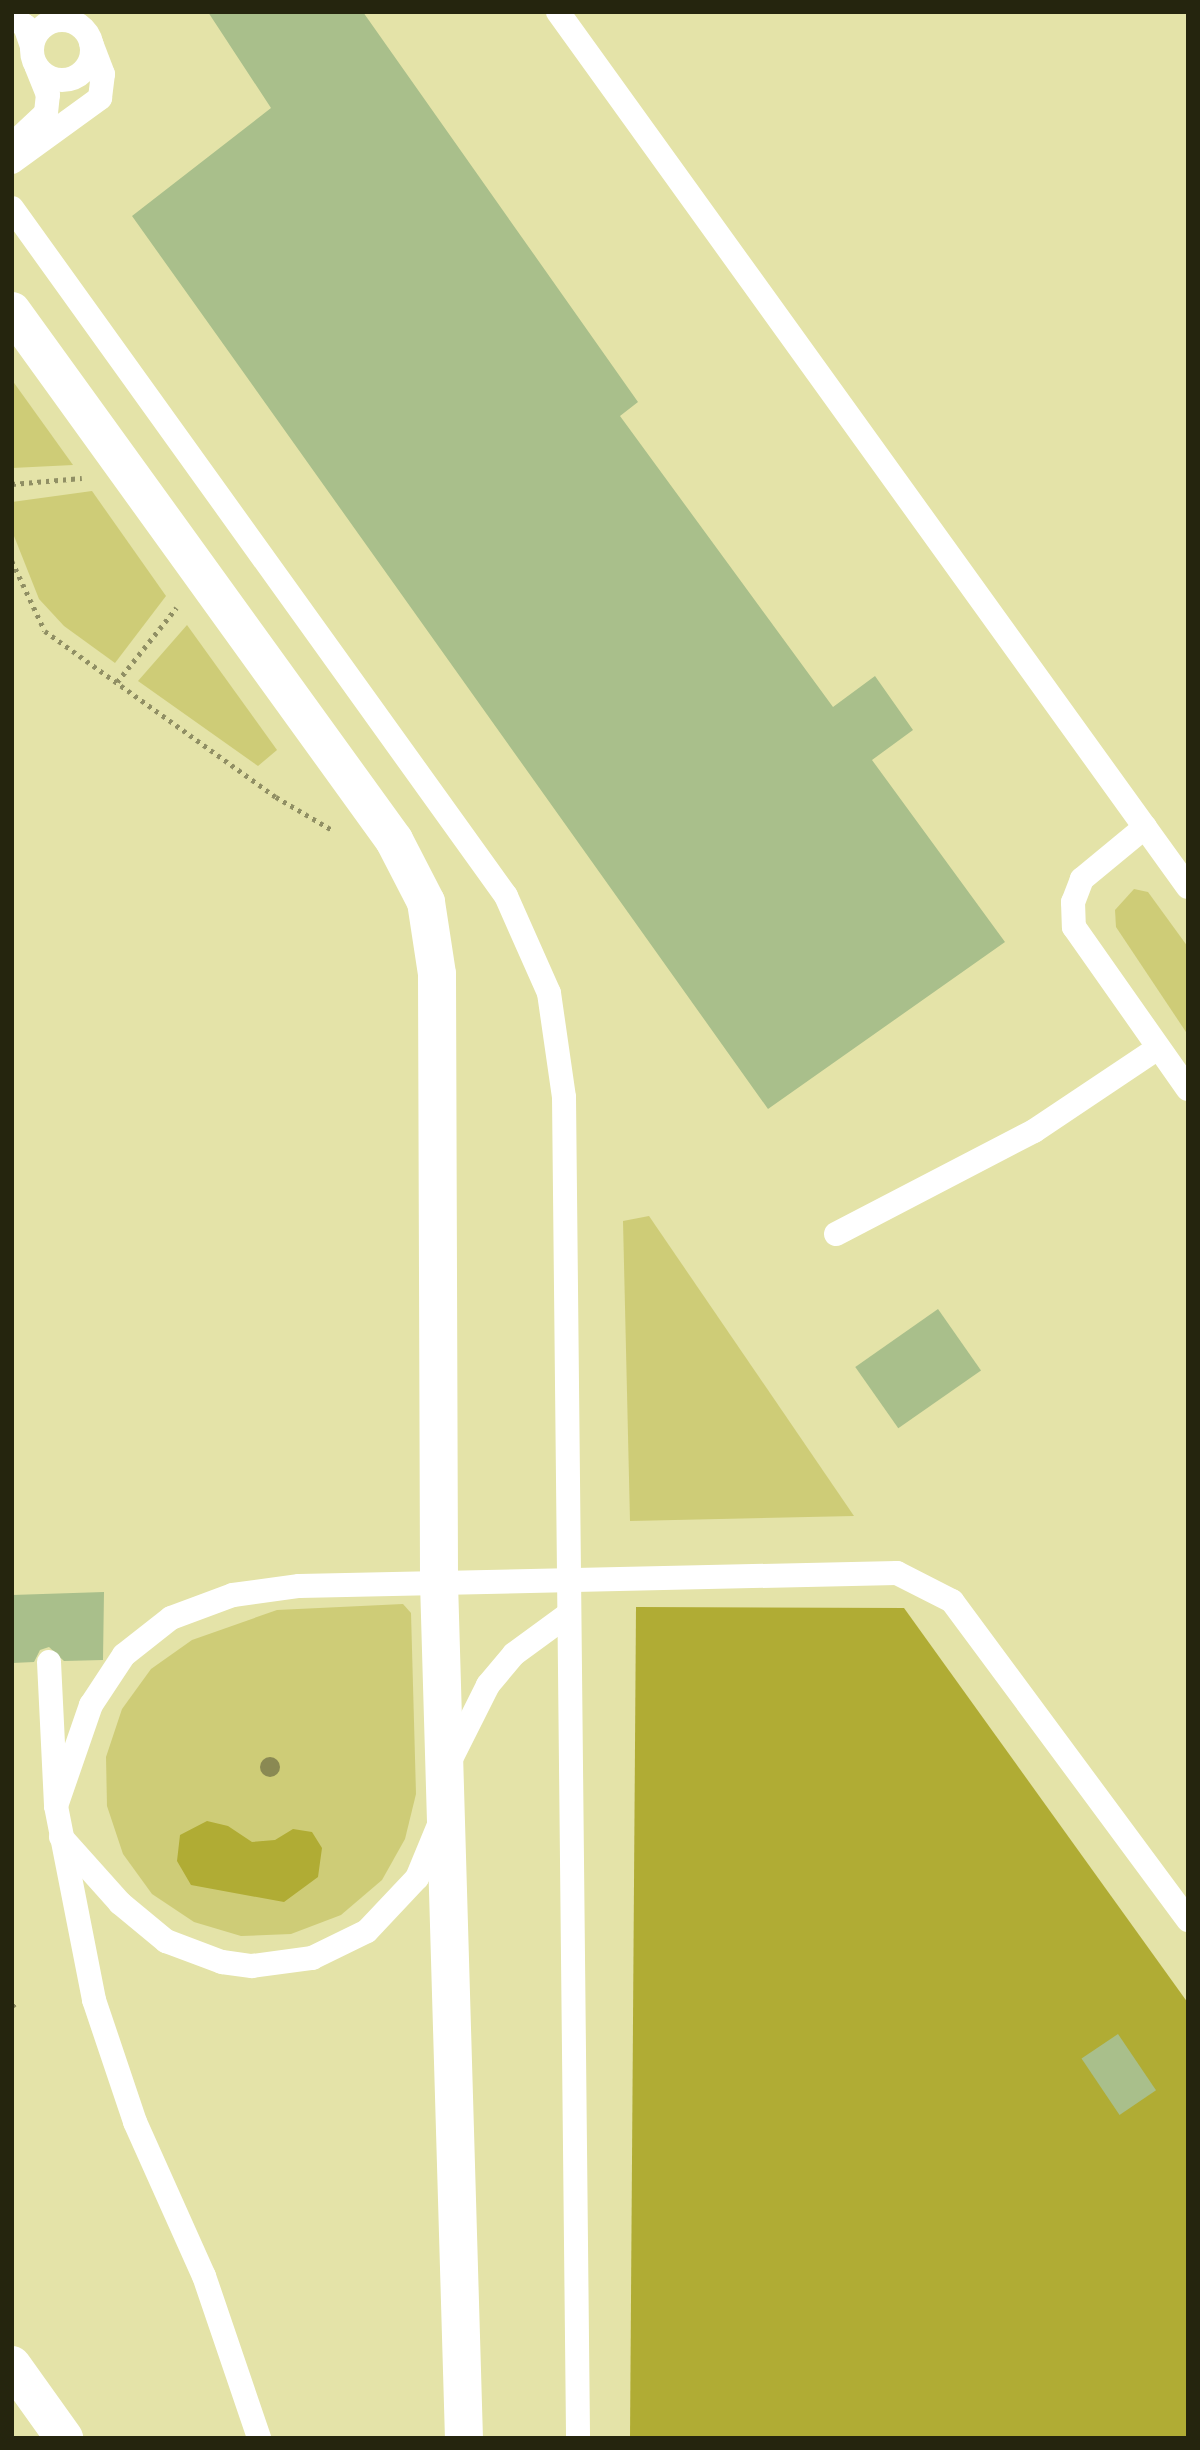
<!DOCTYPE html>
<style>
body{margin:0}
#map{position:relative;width:1200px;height:2450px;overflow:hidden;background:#e4e3a8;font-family:Quicksand,sans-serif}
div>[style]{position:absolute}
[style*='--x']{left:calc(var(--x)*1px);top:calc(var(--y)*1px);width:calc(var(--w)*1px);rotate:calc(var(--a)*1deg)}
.green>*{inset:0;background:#cecc77}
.forest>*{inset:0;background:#b0ac34}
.building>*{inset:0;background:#a9bf8b;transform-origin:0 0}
.path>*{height:4.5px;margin-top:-2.25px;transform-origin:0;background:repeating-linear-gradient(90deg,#908f64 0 3.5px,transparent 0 8.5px)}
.service>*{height:24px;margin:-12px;padding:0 12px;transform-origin:12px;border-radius:12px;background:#fff}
.service>.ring{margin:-12px;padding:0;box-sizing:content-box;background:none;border:24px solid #fff;border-radius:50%}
.tertiary>*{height:38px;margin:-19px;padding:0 19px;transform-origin:19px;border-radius:19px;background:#fff}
.trees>*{width:20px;height:20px;margin:-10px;border-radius:50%;background:#8a8953}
span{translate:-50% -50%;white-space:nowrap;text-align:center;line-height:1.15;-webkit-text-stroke:7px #fff;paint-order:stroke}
.frame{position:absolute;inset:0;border:14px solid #25250e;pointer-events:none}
</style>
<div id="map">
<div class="green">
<i style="clip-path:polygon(12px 380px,73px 465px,12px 468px)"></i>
<i style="clip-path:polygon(92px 491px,166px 596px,115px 663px,64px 626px,39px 599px,12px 531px,12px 502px)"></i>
<i style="clip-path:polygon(187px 625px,277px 750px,258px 766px,138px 681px)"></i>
<i style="clip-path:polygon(1134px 889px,1148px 892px,1188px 947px,1188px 1035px,1116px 927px,1115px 910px)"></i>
<i style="clip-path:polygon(649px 1216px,854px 1516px,630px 1521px,623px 1221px)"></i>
<i style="clip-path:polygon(403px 1604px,411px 1613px,416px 1794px,405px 1839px,382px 1880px,341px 1915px,291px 1934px,241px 1936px,194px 1922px,152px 1894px,123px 1854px,107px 1806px,106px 1757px,122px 1709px,151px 1669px,192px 1640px,277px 1610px)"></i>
</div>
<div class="forest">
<i style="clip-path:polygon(636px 1607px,904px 1608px,1188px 2003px,1188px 2438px,630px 2438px)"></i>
<i style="clip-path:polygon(207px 1821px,228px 1826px,252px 1842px,275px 1840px,293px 1829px,312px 1832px,322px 1848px,318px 1877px,284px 1902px,191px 1885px,177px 1861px,180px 1835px)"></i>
</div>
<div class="building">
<i style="clip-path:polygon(208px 12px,363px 12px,638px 402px,620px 416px,833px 707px,875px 676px,913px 730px,872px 760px,1005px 942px,768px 1109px,132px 216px,271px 108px)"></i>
<i style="left:938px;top:1309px;width:75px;height:101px;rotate:55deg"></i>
<i style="clip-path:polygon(104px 1592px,103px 1660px,64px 1661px,49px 1647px,40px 1650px,34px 1662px,12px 1663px,12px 1595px)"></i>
<i style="left:1118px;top:2034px;width:68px;height:44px;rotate:56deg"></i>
</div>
<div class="path">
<i style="--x:12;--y:484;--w:70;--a:-4.9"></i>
<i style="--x:12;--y:561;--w:77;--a:64.8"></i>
<i style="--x:45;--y:631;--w:284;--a:35.7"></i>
<i style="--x:276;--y:797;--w:67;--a:30.4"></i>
<i style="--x:117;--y:682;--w:95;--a:-51.4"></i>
<i style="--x:12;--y:2006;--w:6;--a:-39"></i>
</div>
<div class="service">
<i style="--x:558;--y:12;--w:1078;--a:54.25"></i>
<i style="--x:12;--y:17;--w:16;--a:35"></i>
<i style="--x:25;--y:26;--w:21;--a:71"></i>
<i class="ring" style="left:32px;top:20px;width:36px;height:36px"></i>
<i style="--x:13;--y:144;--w:45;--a:-43.2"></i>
<i style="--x:46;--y:113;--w:18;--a:-84"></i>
<i style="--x:48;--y:95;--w:31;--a:-112"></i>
<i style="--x:12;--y:162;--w:109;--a:-36"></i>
<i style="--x:100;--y:98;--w:24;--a:-83"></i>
<i style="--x:103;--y:74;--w:34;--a:-111"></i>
<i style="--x:12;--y:208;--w:847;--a:54.32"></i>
<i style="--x:506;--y:896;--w:106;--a:66.1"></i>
<i style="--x:549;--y:993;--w:105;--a:81.8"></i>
<i style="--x:564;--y:1097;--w:1341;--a:89.4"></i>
<i style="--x:1145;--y:827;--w:82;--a:140.5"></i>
<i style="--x:1082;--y:879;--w:25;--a:111"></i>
<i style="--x:1073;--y:902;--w:25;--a:88"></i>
<i style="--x:1074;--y:927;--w:198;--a:54.9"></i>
<i style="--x:836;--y:1234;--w:223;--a:-27.5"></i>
<i style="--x:1034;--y:1131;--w:149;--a:-33.8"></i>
<i style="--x:49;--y:1662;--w:144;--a:87.2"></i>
<i style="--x:56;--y:1806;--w:198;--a:78.9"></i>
<i style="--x:94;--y:2000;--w:129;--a:71.4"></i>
<i style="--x:135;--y:2122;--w:169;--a:65.9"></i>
<i style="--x:204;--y:2276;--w:171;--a:71.2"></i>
<i style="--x:451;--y:1759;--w:83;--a:-63.4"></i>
<i style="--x:488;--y:1685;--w:40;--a:-50"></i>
<i style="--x:514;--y:1654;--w:64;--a:-36.2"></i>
<i style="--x:56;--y:1806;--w:107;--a:-70.9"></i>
<i style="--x:91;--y:1705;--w:60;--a:-56.6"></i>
<i style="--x:124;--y:1655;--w:60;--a:-38.2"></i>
<i style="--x:171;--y:1618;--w:66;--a:-20.4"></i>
<i style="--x:233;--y:1595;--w:67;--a:-7.8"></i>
<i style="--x:299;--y:1586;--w:598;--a:-1.25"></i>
<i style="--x:897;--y:1573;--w:62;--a:27"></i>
<i style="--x:952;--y:1601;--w:397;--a:53.5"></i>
<i style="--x:61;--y:1837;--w:89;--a:48.2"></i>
<i style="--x:120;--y:1903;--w:60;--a:39.6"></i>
<i style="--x:166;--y:1941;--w:60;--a:20.6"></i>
<i style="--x:222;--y:1962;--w:30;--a:8"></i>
<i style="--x:252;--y:1966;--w:61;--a:-7.6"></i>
<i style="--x:312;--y:1958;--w:61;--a:-26.1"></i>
<i style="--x:367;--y:1931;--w:73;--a:-46.7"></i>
<i style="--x:417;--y:1878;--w:57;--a:-67.5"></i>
</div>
<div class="tertiary">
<i style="--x:12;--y:311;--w:653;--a:54.17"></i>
<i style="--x:394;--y:840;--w:70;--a:62.7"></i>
<i style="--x:426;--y:902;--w:73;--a:81.3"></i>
<i style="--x:437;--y:974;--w:608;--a:89.81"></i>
<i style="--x:439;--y:1582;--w:856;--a:88.33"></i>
<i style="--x:12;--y:2365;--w:90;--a:54.5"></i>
</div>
<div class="trees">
<i style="left:270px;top:1767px"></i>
</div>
<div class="frame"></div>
</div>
